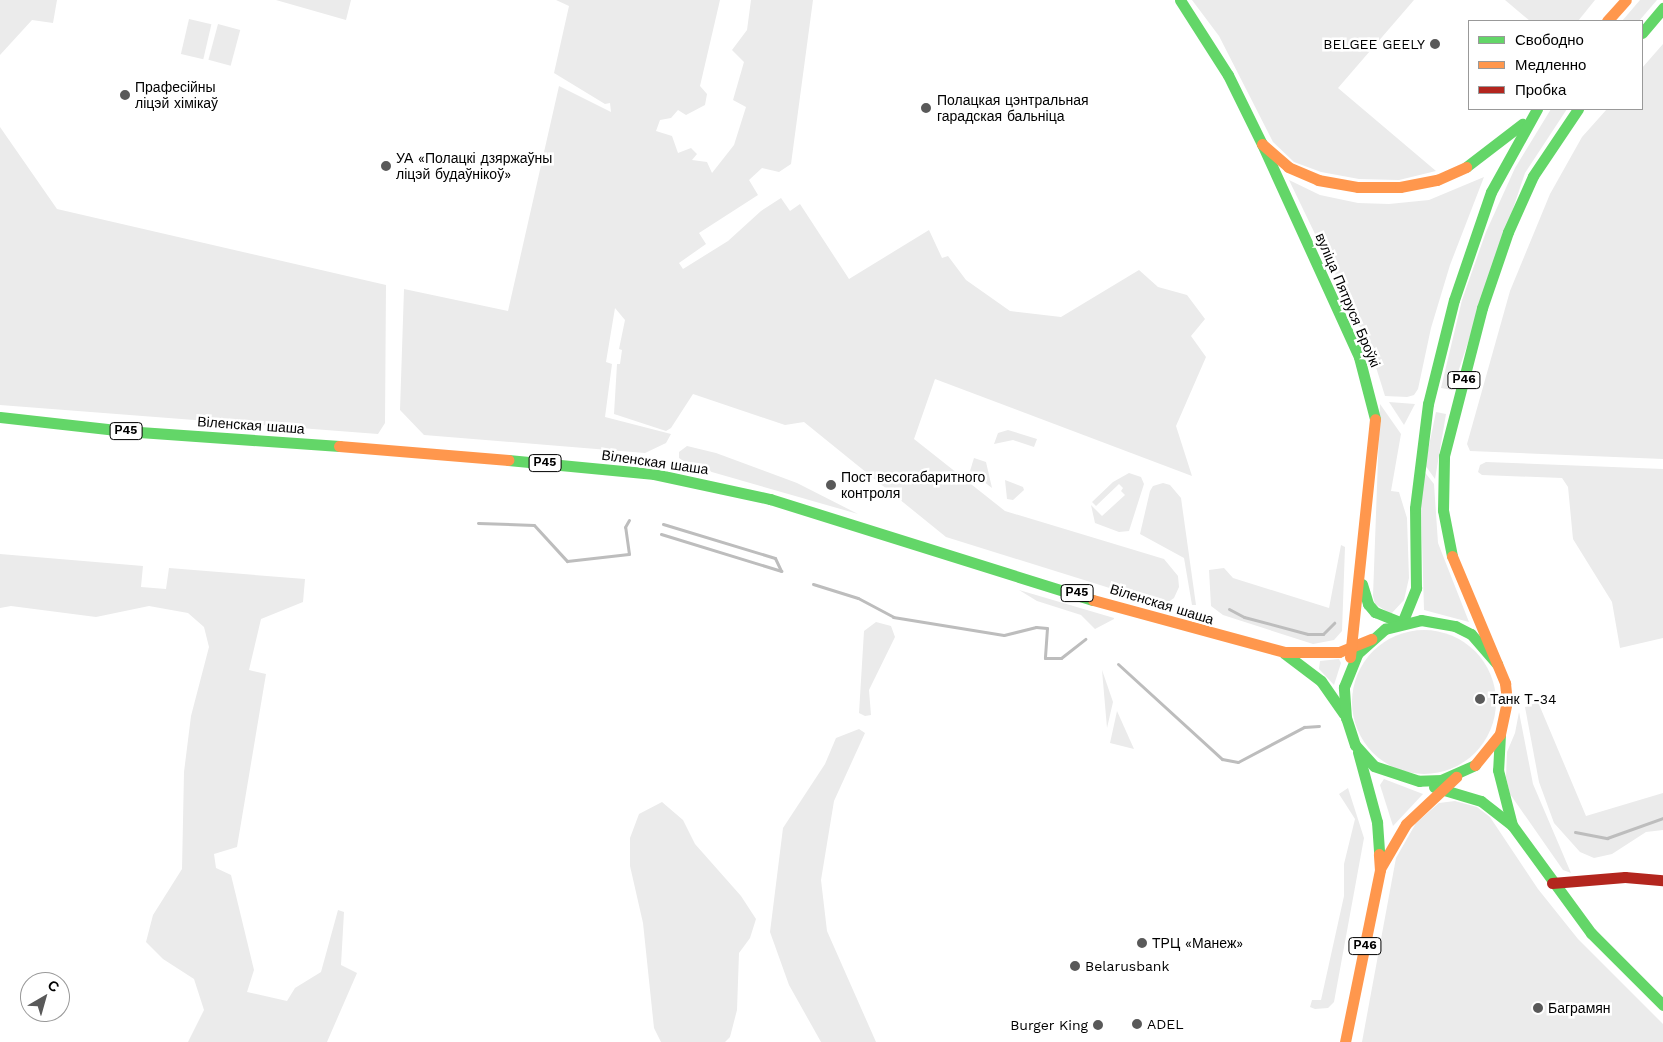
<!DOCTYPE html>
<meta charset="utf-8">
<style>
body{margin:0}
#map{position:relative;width:1663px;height:1042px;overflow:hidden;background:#fff;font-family:"Work Sans",sans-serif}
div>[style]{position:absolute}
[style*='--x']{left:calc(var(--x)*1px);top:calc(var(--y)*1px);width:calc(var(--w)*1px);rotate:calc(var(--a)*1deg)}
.green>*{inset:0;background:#ebebeb;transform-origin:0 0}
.round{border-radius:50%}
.stream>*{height:3px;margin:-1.5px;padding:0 1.5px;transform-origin:1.5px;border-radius:1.5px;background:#bdbdbd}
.fast>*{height:11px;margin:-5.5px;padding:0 5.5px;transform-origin:5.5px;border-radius:5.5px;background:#63d668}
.slow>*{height:11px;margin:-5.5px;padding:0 5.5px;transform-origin:5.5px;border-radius:5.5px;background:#ff974d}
.jam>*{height:11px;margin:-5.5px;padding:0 5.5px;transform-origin:5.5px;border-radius:5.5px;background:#b3261e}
.dots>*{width:14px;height:14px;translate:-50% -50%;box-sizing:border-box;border:2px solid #fff;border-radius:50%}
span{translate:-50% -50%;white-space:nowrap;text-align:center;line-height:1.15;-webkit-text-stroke:5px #fff;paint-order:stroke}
.shield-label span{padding:1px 4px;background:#fff;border:1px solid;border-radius:4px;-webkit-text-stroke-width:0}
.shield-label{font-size:12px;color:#000;font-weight:700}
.poi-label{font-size:14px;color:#000}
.right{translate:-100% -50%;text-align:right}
.left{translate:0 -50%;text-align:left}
.street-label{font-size:14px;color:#000}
.legend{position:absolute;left:1468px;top:20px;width:175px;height:90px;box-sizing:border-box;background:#fff;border:1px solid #999;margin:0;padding:6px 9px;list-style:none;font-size:15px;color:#000}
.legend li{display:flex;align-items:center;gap:10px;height:25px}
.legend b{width:25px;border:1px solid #999}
.north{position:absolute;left:20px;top:972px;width:50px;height:50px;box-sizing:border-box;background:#fff;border:1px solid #999;border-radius:50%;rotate:38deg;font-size:14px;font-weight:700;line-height:20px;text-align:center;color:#000}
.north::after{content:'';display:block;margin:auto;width:18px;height:22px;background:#595959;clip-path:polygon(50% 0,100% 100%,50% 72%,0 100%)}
</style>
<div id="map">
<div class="green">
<i style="clip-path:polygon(0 0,57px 0,53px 23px,32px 20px,0 55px)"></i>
<i style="clip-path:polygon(276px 0,351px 0,346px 20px)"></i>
<i style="clip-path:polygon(556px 0,720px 0,700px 86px,707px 94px,705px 105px,686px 115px,678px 110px,671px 118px,660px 120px,656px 131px,672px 136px,678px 153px,691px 148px,697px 154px,692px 160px,707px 162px,712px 173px,734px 145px,746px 107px,733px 100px,744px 62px,732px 50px,747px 30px,751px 0,813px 0,791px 164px,779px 172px,762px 168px,749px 180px,758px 195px,699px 233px,706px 244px,679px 263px,683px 269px,728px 241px,761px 211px,781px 198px,790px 211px,800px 204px,849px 279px,929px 230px,942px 258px,948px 256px,966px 280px,1010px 311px,1061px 317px,1139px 270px,1158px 287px,1187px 295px,1205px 319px,1191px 336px,1206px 357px,1176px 426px,1192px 476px,935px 379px,914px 439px,1005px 511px,1164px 559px,1178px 576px,1179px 587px,1174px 598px,1164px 605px,946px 537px,804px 422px,785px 425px,693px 394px,671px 428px,666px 431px,614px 414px,617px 364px,620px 364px,622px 350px,619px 349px,625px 320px,615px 308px,606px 362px,612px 364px,605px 417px,671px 434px,666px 443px,645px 453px,424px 435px,400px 410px,404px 289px,508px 311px,559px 86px,611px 112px,610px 103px,605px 104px,554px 73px,569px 6px)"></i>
<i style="clip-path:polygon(1192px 0,1414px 0,1338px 88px,1436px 171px,1399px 180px,1359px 179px,1321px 172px,1294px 162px,1273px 142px,1219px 36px)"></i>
<i style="clip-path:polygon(1505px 0,1595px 0,1578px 21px,1530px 21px)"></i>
<i style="clip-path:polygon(1640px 0,1657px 0,1639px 21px,1622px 21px)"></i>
<i style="left:189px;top:19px;width:23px;height:36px;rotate:13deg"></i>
<i style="left:218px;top:24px;width:23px;height:37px;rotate:15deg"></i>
<i style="clip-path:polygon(1663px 44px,1663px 459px,1470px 451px,1467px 444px,1510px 291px,1550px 194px,1582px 137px,1607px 109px,1642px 109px,1642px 68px)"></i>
<i style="clip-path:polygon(1551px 109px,1567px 109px,1525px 173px,1452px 390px,1441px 388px,1462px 300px,1486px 232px,1515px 168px)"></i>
<i style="clip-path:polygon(0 127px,57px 209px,386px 285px,385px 423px,378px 434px,0 405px)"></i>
<i style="clip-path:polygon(1484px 177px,1450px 265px,1431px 328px,1418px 389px,1414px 395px,1407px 397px,1385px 396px,1370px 348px,1289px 180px,1320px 195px,1358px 203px,1389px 204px,1429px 200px)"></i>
<i style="clip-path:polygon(1389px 402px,1415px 404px,1404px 425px)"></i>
<i style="clip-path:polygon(1380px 404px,1401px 434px,1391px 491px,1399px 492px,1407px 518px,1409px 578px,1404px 600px,1391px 614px,1375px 604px,1373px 596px)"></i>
<i style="clip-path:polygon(1436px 412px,1446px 414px,1435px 479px,1425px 465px)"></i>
<i style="clip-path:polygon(1008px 430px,1037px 439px,1034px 447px,1013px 440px,994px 444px,998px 433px)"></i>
<i style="clip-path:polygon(687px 446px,716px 453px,797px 483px,858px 514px,691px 466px,679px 458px,679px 452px)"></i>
<i style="clip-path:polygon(974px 458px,986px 462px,992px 488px,970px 471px)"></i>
<i style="clip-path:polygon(1486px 462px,1663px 469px,1663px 638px,1620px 648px,1612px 602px,1573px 539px,1568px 487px,1562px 478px,1482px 475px,1478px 472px,1480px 465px)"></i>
<i style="clip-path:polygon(1423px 470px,1434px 484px,1438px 543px,1469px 622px,1424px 610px,1421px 504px)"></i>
<i style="clip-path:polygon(1129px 473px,1141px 477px,1144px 484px,1129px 531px,1119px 532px,1095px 523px,1091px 505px,1102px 516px,1125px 495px,1121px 491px,1123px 488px,1119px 484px,1096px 506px,1092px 502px,1113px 482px)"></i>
<i style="clip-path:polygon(1005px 480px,1023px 487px,1024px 490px,1013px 500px,1007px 499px)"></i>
<i style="clip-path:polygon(1163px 483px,1170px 485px,1181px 498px,1196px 605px,1192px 605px,1184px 558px,1140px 534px,1150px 491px,1153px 486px)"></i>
<i style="clip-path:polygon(1341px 545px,1345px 547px,1342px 631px,1334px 640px,1313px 644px,1223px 615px,1211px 606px,1209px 570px,1224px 568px,1233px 578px,1329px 608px)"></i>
<i style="clip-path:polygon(0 554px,143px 566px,141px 587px,166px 589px,169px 568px,305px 579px,303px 602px,261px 619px,249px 670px,266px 674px,237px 847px,214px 854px,216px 868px,231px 875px,254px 970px,247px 992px,287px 1001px,295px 988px,321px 972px,338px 910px,344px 912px,341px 965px,357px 973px,327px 1042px,188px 1042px,204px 1010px,194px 979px,163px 959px,146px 942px,153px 915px,182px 869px,184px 772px,191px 716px,209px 647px,204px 627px,188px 613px,149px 606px,96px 617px,11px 606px,0 608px)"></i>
<i style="clip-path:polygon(1019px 590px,1114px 618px,1114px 619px,1095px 629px,1081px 615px,1037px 601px)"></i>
<i style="clip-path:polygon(876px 622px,891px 626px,895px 637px,869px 690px,871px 715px,865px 716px,859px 713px,864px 631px)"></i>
<i class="round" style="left:1352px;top:630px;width:144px;height:144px"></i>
<i style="clip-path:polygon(1339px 659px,1341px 663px,1334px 685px,1319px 669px,1320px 661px)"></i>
<i style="clip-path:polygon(1102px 670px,1113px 702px,1107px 728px)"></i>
<i style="clip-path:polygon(1538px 702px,1586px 816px,1663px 793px,1663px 830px,1646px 832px,1612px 854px,1594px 858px,1580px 852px,1554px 823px,1539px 782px,1525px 707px)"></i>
<i style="clip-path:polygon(1117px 711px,1134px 749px,1110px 743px)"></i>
<i style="clip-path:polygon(1519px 712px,1533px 784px,1571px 873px,1563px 870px,1510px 794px,1506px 777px,1507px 752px,1515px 733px)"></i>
<i style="clip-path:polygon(859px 729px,865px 733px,834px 801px,821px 880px,827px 931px,876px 1042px,821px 1042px,789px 985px,770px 932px,783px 828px,825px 764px,836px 738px)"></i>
<i style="clip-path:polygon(1384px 779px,1423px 794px,1393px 826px,1380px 785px)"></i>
<i style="clip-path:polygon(1348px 788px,1364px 838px,1334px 1002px,1328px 1008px,1315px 1009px,1310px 1007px,1312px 1000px,1321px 1000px,1344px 896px,1344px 864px,1355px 819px,1339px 794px)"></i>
<i style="clip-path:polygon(1455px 801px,1477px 807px,1490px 817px,1538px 889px,1578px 939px,1663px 1024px,1663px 1042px,1362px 1042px,1396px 858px,1416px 823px,1439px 803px)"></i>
<i style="clip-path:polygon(662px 802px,683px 820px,695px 844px,741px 896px,756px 919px,750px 938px,739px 953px,737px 1010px,730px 1037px,725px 1042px,661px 1042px,654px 1028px,643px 923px,630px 866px,630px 838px,639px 814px)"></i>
</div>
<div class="stream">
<i style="--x:478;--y:523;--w:56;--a:2"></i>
<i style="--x:534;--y:525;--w:49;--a:47.5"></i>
<i style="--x:567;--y:561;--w:62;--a:-6.4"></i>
<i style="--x:629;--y:554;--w:27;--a:-98"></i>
<i style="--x:625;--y:527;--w:8;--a:-60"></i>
<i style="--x:663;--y:524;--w:117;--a:16.9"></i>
<i style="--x:775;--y:558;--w:14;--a:65"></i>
<i style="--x:661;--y:534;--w:126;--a:17.1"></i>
<i style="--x:813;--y:584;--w:47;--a:17.3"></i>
<i style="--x:858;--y:598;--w:40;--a:28"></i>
<i style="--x:893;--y:617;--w:112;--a:9.2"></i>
<i style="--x:1004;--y:635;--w:33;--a:-14"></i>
<i style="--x:1036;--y:627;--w:11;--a:5"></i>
<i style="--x:1047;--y:628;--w:30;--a:94"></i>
<i style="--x:1045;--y:658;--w:16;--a:0"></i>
<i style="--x:1061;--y:658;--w:31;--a:-38"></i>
<i style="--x:1229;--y:609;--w:17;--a:28"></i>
<i style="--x:1244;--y:617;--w:66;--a:14.9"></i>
<i style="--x:1308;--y:634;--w:15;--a:0"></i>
<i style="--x:1323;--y:634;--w:16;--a:-45"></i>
<i style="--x:1118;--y:664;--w:141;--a:42.4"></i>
<i style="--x:1222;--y:759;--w:16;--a:11"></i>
<i style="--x:1238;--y:762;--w:75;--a:-27.9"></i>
<i style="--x:1304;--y:727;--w:15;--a:-4"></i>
<i style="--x:1575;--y:832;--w:33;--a:11"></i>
<i style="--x:1607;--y:838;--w:59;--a:-19.7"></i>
</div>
<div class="fast">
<i style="--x:1180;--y:0;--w:89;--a:57.4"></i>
<i style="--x:1228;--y:75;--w:77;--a:63.8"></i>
<i style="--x:1262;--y:144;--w:234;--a:65.5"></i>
<i style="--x:1359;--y:357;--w:64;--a:75.5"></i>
<i style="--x:1642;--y:33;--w:33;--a:-50"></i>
<i style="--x:1466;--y:167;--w:71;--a:-37.5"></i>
<i style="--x:0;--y:417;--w:126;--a:6.4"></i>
<i style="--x:125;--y:431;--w:215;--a:4"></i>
<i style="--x:508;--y:460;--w:147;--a:5.5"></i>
<i style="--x:654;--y:474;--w:119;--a:12.2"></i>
<i style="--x:770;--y:499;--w:338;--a:17.4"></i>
<i style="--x:1452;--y:556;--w:47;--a:-101.1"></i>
<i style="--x:1443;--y:510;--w:54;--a:-88.9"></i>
<i style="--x:1444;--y:456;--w:153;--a:-75.6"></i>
<i style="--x:1482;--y:308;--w:80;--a:-71.1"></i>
<i style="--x:1508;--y:232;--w:61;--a:-65.9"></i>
<i style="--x:1533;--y:176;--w:81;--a:-56.1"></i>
<i style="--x:1362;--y:584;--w:21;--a:73"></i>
<i style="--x:1368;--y:604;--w:11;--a:49"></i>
<i style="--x:1375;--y:612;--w:29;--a:22"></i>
<i style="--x:1402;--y:623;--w:38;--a:-68"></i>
<i style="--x:1416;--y:588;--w:80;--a:-90.7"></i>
<i style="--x:1415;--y:508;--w:105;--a:-82.9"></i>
<i style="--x:1428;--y:404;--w:107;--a:-76"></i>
<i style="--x:1454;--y:300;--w:114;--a:-71.1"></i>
<i style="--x:1491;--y:192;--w:95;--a:-61"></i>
<i style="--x:1284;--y:653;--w:46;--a:37.1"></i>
<i style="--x:1321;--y:681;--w:40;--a:55.1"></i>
<i style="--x:1500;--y:734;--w:36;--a:93"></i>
<i style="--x:1498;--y:770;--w:57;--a:75.7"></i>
<i style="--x:1512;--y:825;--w:134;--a:53.8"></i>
<i style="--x:1591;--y:933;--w:102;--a:45"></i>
<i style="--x:1358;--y:752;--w:73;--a:74.8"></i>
<i style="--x:1377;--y:822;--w:32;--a:86"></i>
<i style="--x:1475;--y:765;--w:36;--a:156"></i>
<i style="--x:1442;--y:780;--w:23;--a:178"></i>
<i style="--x:1419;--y:781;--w:47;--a:-161.6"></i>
<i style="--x:1374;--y:766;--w:28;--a:-132"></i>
<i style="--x:1355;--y:745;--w:28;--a:-108"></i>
<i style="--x:1346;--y:718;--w:31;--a:-94"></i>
<i style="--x:1344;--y:687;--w:35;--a:-68"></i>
<i style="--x:1357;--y:654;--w:38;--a:-42"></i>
<i style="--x:1385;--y:629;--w:37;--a:-14"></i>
<i style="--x:1421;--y:620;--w:35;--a:10"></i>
<i style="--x:1455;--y:626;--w:18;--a:27"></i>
<i style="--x:1471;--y:634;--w:40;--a:49"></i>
<i style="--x:1434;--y:787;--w:49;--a:16.6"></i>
<i style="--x:1481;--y:801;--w:39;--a:38"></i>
</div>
<div class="slow">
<i style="--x:1607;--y:21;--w:28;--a:-48"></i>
<i style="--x:1262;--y:144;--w:35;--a:41"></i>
<i style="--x:1288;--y:167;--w:33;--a:23"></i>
<i style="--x:1318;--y:180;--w:41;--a:9.9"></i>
<i style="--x:1358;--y:187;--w:42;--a:0"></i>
<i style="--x:1400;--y:187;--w:38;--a:-11"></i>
<i style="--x:1437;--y:180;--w:32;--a:-24"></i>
<i style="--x:339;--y:446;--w:170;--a:4.7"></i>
<i style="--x:1452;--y:556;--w:138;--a:67.3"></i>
<i style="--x:1505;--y:683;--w:18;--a:84"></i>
<i style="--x:1507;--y:701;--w:34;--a:102"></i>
<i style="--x:1500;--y:734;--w:40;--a:129"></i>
<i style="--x:1093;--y:600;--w:198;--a:15.2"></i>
<i style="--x:1284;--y:652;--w:55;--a:0"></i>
<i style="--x:1339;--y:652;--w:35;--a:-22"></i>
<i style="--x:1350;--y:657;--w:239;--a:-84"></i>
<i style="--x:1381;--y:867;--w:50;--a:-59.8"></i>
<i style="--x:1406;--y:824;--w:69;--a:-43.2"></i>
<i style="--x:1345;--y:1042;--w:176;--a:-78.5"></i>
<i style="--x:1380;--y:870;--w:16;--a:-94"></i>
</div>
<div class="jam">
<i style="--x:1552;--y:883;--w:73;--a:-4.7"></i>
<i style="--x:1625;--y:877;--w:38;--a:5"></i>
</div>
<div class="dots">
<i style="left:1435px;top:44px;background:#595959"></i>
<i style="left:125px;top:95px;background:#595959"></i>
<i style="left:926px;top:108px;background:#595959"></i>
<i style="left:386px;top:166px;background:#595959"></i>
<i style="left:831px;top:485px;background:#595959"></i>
<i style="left:1480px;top:699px;background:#595959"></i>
<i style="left:1142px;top:943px;background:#595959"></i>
<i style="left:1075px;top:966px;background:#595959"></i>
<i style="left:1538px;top:1008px;background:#595959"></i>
<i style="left:1137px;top:1024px;background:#595959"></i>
<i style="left:1098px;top:1025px;background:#595959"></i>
</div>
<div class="shield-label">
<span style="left:1464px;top:380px">Р46</span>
<span style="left:126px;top:431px">Р45</span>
<span style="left:545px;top:463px">Р45</span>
<span style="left:1077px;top:593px">Р45</span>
<span style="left:1365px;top:946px">Р46</span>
</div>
<div class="poi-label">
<span class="right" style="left:1425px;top:44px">BELGEE GEELY</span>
<span class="left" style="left:135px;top:95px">Прафесійны<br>ліцэй хімікаў</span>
<span class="left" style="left:937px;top:108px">Полацкая цэнтральная<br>гарадская бальніца</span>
<span class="left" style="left:396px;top:166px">УА «Полацкі дзяржаўны<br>ліцэй будаўнікоў»</span>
<span class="left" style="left:841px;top:485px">Пост весогабаритного<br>контроля</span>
<span class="left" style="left:1490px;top:699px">Танк Т-34</span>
<span class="left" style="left:1152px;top:943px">ТРЦ «Манеж»</span>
<span class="left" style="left:1085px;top:966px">Belarusbank</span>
<span class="left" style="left:1548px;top:1008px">Баграмян</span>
<span class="left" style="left:1147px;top:1024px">ADEL</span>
<span class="right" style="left:1088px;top:1025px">Burger King</span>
</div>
<div class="street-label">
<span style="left:1348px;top:300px;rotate:67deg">вуліца Пятруся Броўкі</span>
<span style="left:251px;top:425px;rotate:4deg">Віленская шаша</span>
<span style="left:655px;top:462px;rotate:8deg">Віленская шаша</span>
<span style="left:1162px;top:604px;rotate:17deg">Віленская шаша</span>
</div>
<ul class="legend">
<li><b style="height:6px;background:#63d668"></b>Свободно</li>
<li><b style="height:6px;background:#ff974d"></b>Медленно</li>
<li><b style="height:6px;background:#b3261e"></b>Пробка</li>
</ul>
<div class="north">С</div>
</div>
